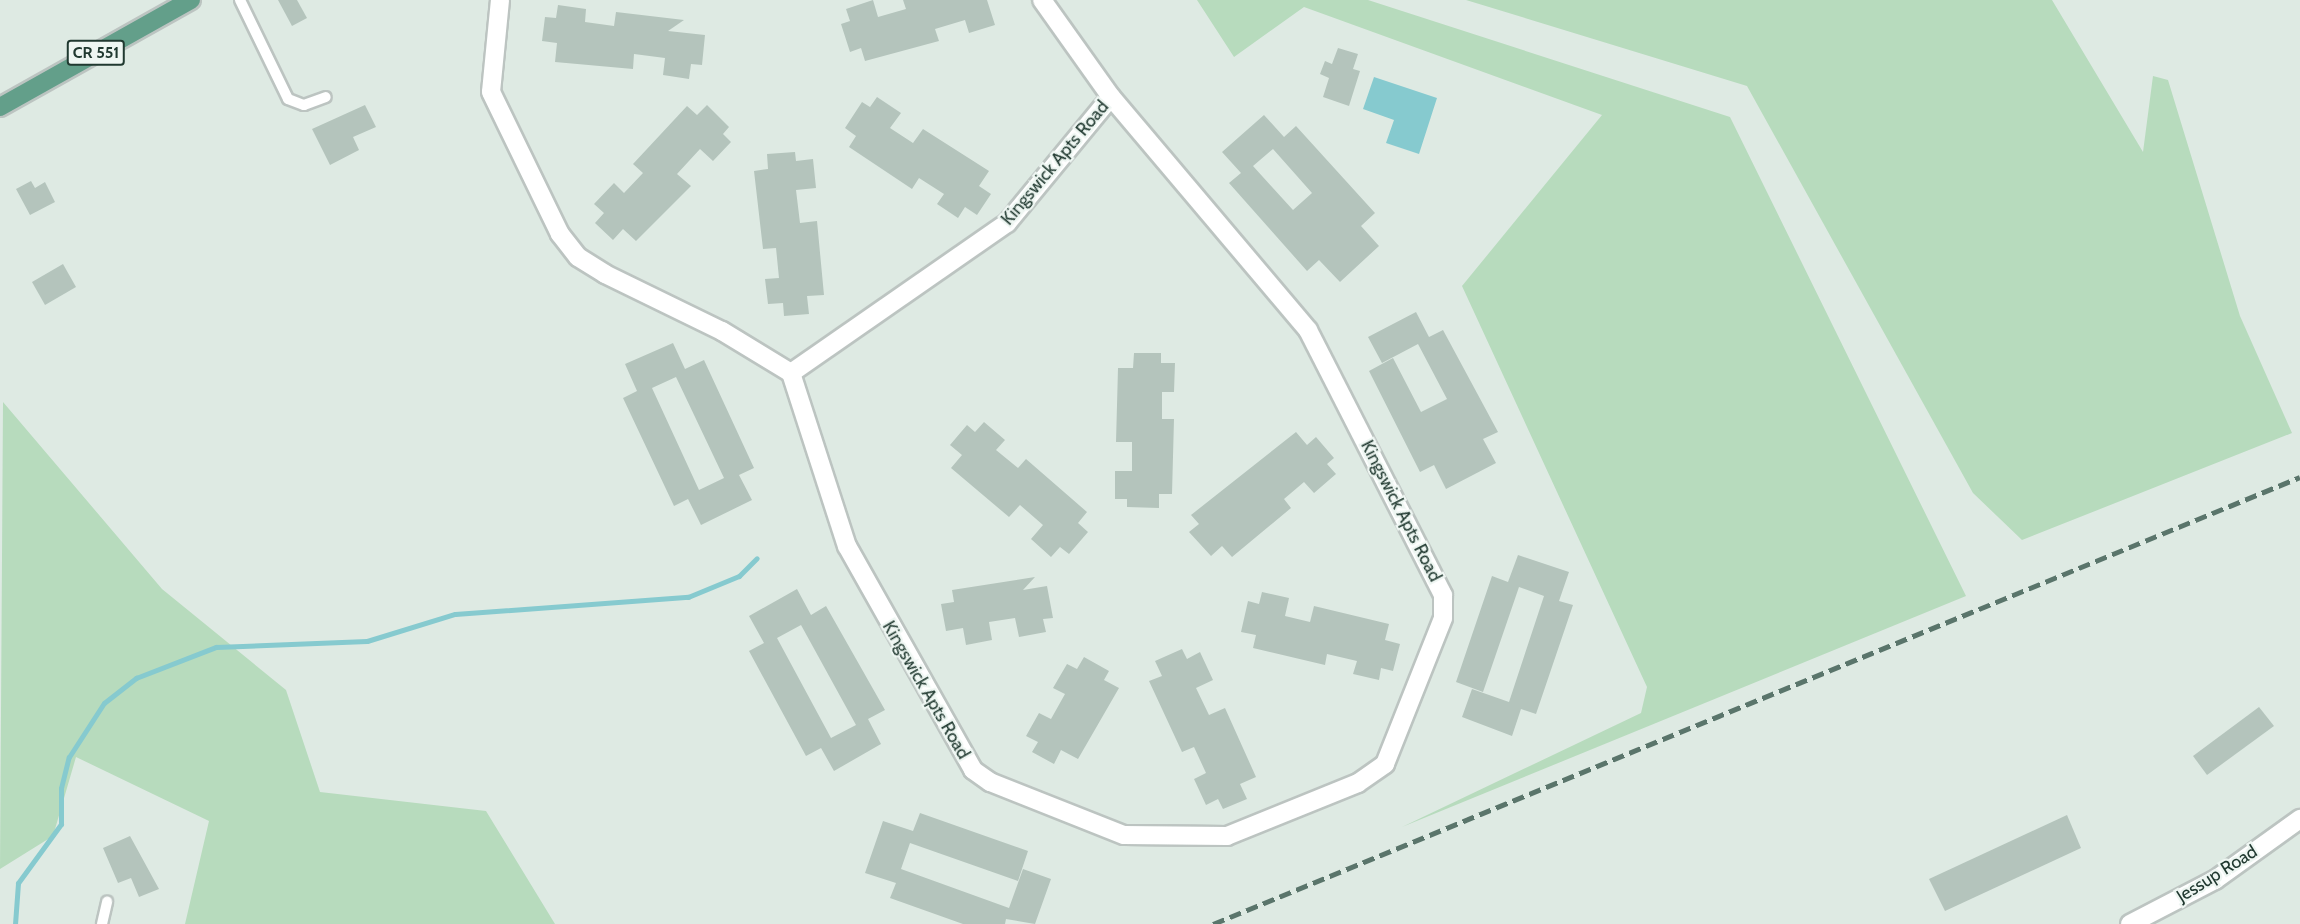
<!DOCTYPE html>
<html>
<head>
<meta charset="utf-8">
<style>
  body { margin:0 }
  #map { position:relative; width:2300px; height:924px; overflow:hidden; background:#deeae3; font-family:Cabin,sans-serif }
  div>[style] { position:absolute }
  .green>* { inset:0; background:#b7dbbd }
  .water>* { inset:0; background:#86cacf }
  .stream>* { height:5px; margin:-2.5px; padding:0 2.5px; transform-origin:2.5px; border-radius:2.5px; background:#86cacf }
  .building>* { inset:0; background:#b4c4bc }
  .roads { filter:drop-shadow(2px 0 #bcc4c1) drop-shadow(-2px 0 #bcc4c1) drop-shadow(0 2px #bcc4c1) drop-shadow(0 -2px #bcc4c1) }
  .service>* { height:10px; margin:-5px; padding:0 5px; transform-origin:5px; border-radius:5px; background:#fff }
  .minor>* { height:18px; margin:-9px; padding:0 9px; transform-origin:9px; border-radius:9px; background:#fff }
  .tertiary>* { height:18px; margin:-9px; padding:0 9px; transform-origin:9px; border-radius:9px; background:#fff }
  .primary>* { height:18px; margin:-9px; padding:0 9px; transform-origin:9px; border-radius:9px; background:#639f8a }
  .rail>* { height:4.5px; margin-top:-2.25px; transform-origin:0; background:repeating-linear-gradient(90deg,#5a756b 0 12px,transparent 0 18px) }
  span { translate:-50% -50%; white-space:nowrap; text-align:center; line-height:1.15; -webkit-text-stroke:4.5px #eef6f2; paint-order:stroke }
  .shield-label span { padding:2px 4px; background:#eef6f2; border:2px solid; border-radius:4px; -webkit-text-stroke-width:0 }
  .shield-label { font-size:16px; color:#203930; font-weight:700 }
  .street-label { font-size:18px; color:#203930 }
</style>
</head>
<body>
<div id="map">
  <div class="green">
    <div style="clip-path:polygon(1197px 0,1368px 0,1730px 117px,1966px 596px,1402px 827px,1641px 713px,1647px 687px,1462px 286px,1602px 115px,1304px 7px,1234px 57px)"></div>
    <div style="clip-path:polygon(1466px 0,2052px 0,2143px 152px,2153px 76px,2168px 80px,2240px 316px,2292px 433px,2022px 540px,1973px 493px,1747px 86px)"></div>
    <div style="clip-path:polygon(3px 402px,162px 589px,286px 690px,320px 792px,486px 811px,555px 924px,185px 924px,209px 821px,76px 757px,53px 836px,0 869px)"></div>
  </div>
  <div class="water">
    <div style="clip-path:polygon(1374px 77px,1437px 98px,1419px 154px,1386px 143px,1394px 120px,1363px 109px)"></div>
  </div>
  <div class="stream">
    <div style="left:15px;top:924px;width:41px;rotate:-85.8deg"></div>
    <div style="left:18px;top:883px;width:73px;rotate:-53.9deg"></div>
    <div style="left:61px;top:824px;width:36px;rotate:-90deg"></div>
    <div style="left:61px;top:788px;width:32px;rotate:-76deg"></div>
    <div style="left:69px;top:757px;width:64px;rotate:-57.1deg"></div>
    <div style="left:104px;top:703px;width:41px;rotate:-38deg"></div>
    <div style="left:136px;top:678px;width:86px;rotate:-21.2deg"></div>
    <div style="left:216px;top:647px;width:151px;rotate:-2.3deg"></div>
    <div style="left:367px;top:641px;width:92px;rotate:-17.1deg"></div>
    <div style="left:455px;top:614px;width:234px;rotate:-4.2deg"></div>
    <div style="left:688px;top:597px;width:55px;rotate:-22.4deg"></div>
    <div style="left:739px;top:576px;width:25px;rotate:-45deg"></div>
  </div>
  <div class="building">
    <div style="clip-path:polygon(278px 0,297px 0,307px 18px,292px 26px)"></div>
    <div style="clip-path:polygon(873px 0,878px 17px,906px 9px,903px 0,987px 0,995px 25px,969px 33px,965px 20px,935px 29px,939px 41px,865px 61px,861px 48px,850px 52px,841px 24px,850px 21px,846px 9px)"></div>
    <div style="clip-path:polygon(558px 5px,586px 9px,585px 22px,614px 26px,616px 12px,684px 20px,668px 31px,705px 35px,702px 65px,691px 64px,689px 79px,663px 75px,665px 58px,634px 54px,633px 69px,555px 62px,557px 43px,542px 41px,545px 17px,556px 18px)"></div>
    <div style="clip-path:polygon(1338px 48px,1358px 54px,1353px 69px,1360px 71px,1349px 106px,1323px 97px,1329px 78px,1320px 74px,1325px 61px,1332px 64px)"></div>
    <div style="clip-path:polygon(877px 97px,901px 113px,890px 128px,913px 143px,923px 129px,989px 171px,979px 186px,991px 194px,977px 215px,965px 207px,958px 218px,937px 204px,944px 194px,919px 178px,912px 189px,849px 147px,856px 136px,845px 128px,862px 102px,870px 107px)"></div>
    <div style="clip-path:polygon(365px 105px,376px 127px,353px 137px,359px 150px,330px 165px,312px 129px)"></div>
    <div style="clip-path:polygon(707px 105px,729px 127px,723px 134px,731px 142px,713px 161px,700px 149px,677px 174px,691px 186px,636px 241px,623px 229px,613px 240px,595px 223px,604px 213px,594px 204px,614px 183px,624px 193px,643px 173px,633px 164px,687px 106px,697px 115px)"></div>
    <div style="clip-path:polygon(evenodd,1264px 115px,1284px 137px,1296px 126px,1375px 213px,1361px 226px,1379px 246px,1340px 282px,1319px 260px,1307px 271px,1229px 183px,1241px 173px,1222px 152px,1264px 115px,1273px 149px,1312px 193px,1293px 210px,1253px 166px,1273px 149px)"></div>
    <div style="clip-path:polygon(795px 152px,796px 161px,813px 159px,816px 188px,796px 190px,800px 223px,817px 221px,824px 295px,807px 296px,809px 314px,784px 316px,783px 303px,768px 304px,765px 279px,779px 278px,776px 248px,763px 249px,754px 171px,768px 169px,767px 154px)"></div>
    <div style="clip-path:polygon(31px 181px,35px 188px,45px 182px,55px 202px,30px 215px,16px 189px)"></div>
    <div style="clip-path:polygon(63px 264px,76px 287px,45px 305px,32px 282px)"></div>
    <div style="clip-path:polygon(1416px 312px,1429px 337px,1443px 330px,1498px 432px,1483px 439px,1496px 463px,1446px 489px,1434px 465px,1420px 472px,1369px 371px,1393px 358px,1421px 412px,1447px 399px,1418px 344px,1382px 363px,1368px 337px)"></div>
    <div style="clip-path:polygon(evenodd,673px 343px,685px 369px,704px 360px,754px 468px,739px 475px,752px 500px,701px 525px,688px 499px,674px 506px,623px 398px,637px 391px,625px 364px,673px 343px,676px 377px,724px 478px,699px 490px,652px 388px,676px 377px)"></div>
    <div style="clip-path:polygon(1134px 353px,1161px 353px,1161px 363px,1175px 363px,1174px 392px,1162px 392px,1162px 419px,1174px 419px,1172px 494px,1159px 494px,1159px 508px,1127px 507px,1127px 499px,1115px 499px,1115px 471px,1132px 471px,1132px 442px,1116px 442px,1118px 368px,1133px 368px)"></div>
    <div style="clip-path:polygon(984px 422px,1005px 440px,996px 450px,1018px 468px,1026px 459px,1087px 512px,1078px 523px,1088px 532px,1069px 554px,1060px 547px,1051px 557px,1031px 539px,1043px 525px,1020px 505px,1009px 517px,951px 468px,962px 455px,950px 445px,967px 425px,975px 432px)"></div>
    <div style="clip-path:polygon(1296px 432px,1307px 445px,1316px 437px,1334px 458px,1327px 464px,1336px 474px,1314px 493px,1304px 482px,1284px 499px,1291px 508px,1232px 557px,1222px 546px,1211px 556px,1189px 532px,1199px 524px,1191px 515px)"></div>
    <div style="clip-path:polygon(1518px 555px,1569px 572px,1559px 601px,1573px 605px,1536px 714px,1521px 709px,1512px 736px,1462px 717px,1472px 689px,1509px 702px,1544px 596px,1519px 587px,1483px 692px,1456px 682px,1492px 576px,1508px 582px)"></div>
    <div style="clip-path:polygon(1035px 577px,1023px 590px,1047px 586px,1053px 618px,1043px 619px,1046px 632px,1019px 637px,1015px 618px,989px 622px,992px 640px,966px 645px,963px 628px,946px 631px,941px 604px,954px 602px,952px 590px)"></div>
    <div style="clip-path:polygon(evenodd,797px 589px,811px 615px,826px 606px,885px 710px,868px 719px,881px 744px,834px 771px,821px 748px,806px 756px,749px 651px,764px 643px,749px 616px,797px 589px,801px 625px,856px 725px,831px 738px,777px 638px,801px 625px)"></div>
    <div style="clip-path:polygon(1262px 592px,1289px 598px,1285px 616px,1310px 622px,1314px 606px,1389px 624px,1385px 640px,1400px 644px,1393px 671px,1381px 668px,1379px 680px,1353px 674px,1357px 661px,1327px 654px,1325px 665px,1253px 648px,1256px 635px,1241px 632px,1248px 601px,1259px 604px)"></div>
    <div style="clip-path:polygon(1182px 649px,1187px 659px,1200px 652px,1213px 680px,1196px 688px,1209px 715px,1225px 708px,1256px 777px,1240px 784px,1247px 799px,1223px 809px,1218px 799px,1206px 805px,1194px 779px,1206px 773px,1194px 747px,1182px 752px,1149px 681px,1162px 676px,1155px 661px)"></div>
    <div style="clip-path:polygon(1084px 657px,1109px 671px,1104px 680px,1119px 688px,1078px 759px,1061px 750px,1054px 764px,1032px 752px,1038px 742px,1026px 736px,1039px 713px,1051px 719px,1065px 694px,1053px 688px,1067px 664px,1077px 669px)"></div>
    <div style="clip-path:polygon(2259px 707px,2274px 726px,2207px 775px,2193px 756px)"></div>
    <div style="clip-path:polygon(920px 813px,1028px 851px,1018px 881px,910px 843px,901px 869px,1009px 908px,1023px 869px,1051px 879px,1035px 924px,1006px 919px,1005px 924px,963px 924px,890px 898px,896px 883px,865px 873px,883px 821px,913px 831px)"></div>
    <div style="clip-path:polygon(2067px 815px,2081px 848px,1945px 911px,1929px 879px)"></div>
    <div style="clip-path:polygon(130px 836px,159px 889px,139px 897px,131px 878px,118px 883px,103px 848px)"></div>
  </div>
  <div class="roads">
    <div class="service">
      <div style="left:240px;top:0;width:110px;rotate:64.1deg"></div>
      <div style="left:288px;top:99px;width:17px;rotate:21deg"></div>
      <div style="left:304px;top:105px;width:23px;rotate:-20deg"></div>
      <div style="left:102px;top:924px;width:23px;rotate:-77deg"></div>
    </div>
    <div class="minor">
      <div style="left:500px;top:0;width:92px;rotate:95.6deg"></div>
      <div style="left:491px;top:92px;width:158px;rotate:64.1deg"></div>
      <div style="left:560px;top:234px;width:29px;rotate:52deg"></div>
      <div style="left:578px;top:257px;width:32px;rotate:32deg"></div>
      <div style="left:605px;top:274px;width:130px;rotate:26deg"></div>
      <div style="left:722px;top:331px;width:81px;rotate:31.3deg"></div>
      <div style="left:791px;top:373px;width:182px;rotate:72.1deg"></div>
      <div style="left:847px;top:546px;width:257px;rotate:60.6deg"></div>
      <div style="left:973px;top:770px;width:21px;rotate:35deg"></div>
      <div style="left:990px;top:782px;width:144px;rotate:21.6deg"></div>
      <div style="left:1124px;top:835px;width:103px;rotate:0.6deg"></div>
      <div style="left:1227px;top:836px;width:141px;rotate:-22deg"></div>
      <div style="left:1358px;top:783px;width:33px;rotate:-35deg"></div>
      <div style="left:1385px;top:764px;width:157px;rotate:-68.3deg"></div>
      <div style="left:1443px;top:618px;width:23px;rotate:-90deg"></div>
      <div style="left:1443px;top:595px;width:297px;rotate:-117deg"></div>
      <div style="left:1308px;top:330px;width:305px;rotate:-130.2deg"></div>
      <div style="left:1111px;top:97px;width:119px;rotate:-125.4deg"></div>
      <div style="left:791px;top:373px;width:263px;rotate:-34.8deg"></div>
      <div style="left:1007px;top:223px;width:163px;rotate:-50.5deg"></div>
    </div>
    <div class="tertiary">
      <div style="left:2130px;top:924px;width:96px;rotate:-27.4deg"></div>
      <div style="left:2215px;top:880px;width:105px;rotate:-35.7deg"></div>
    </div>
    <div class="primary">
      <div style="left:0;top:107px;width:219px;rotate:-29.3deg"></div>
    </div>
  </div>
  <div class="rail">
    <div style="left:1213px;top:924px;width:1175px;rotate:-22.35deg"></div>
  </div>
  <div class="shield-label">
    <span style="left:96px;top:53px">CR 551</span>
  </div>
  <div class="street-label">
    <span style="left:1055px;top:163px;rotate:-50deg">Kingswick Apts Road</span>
    <span style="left:1401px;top:511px;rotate:63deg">Kingswick Apts Road</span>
    <span style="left:926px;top:690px;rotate:60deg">Kingswick Apts Road</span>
    <span style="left:2217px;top:874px;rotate:-32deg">Jessup Road</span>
  </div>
</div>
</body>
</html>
